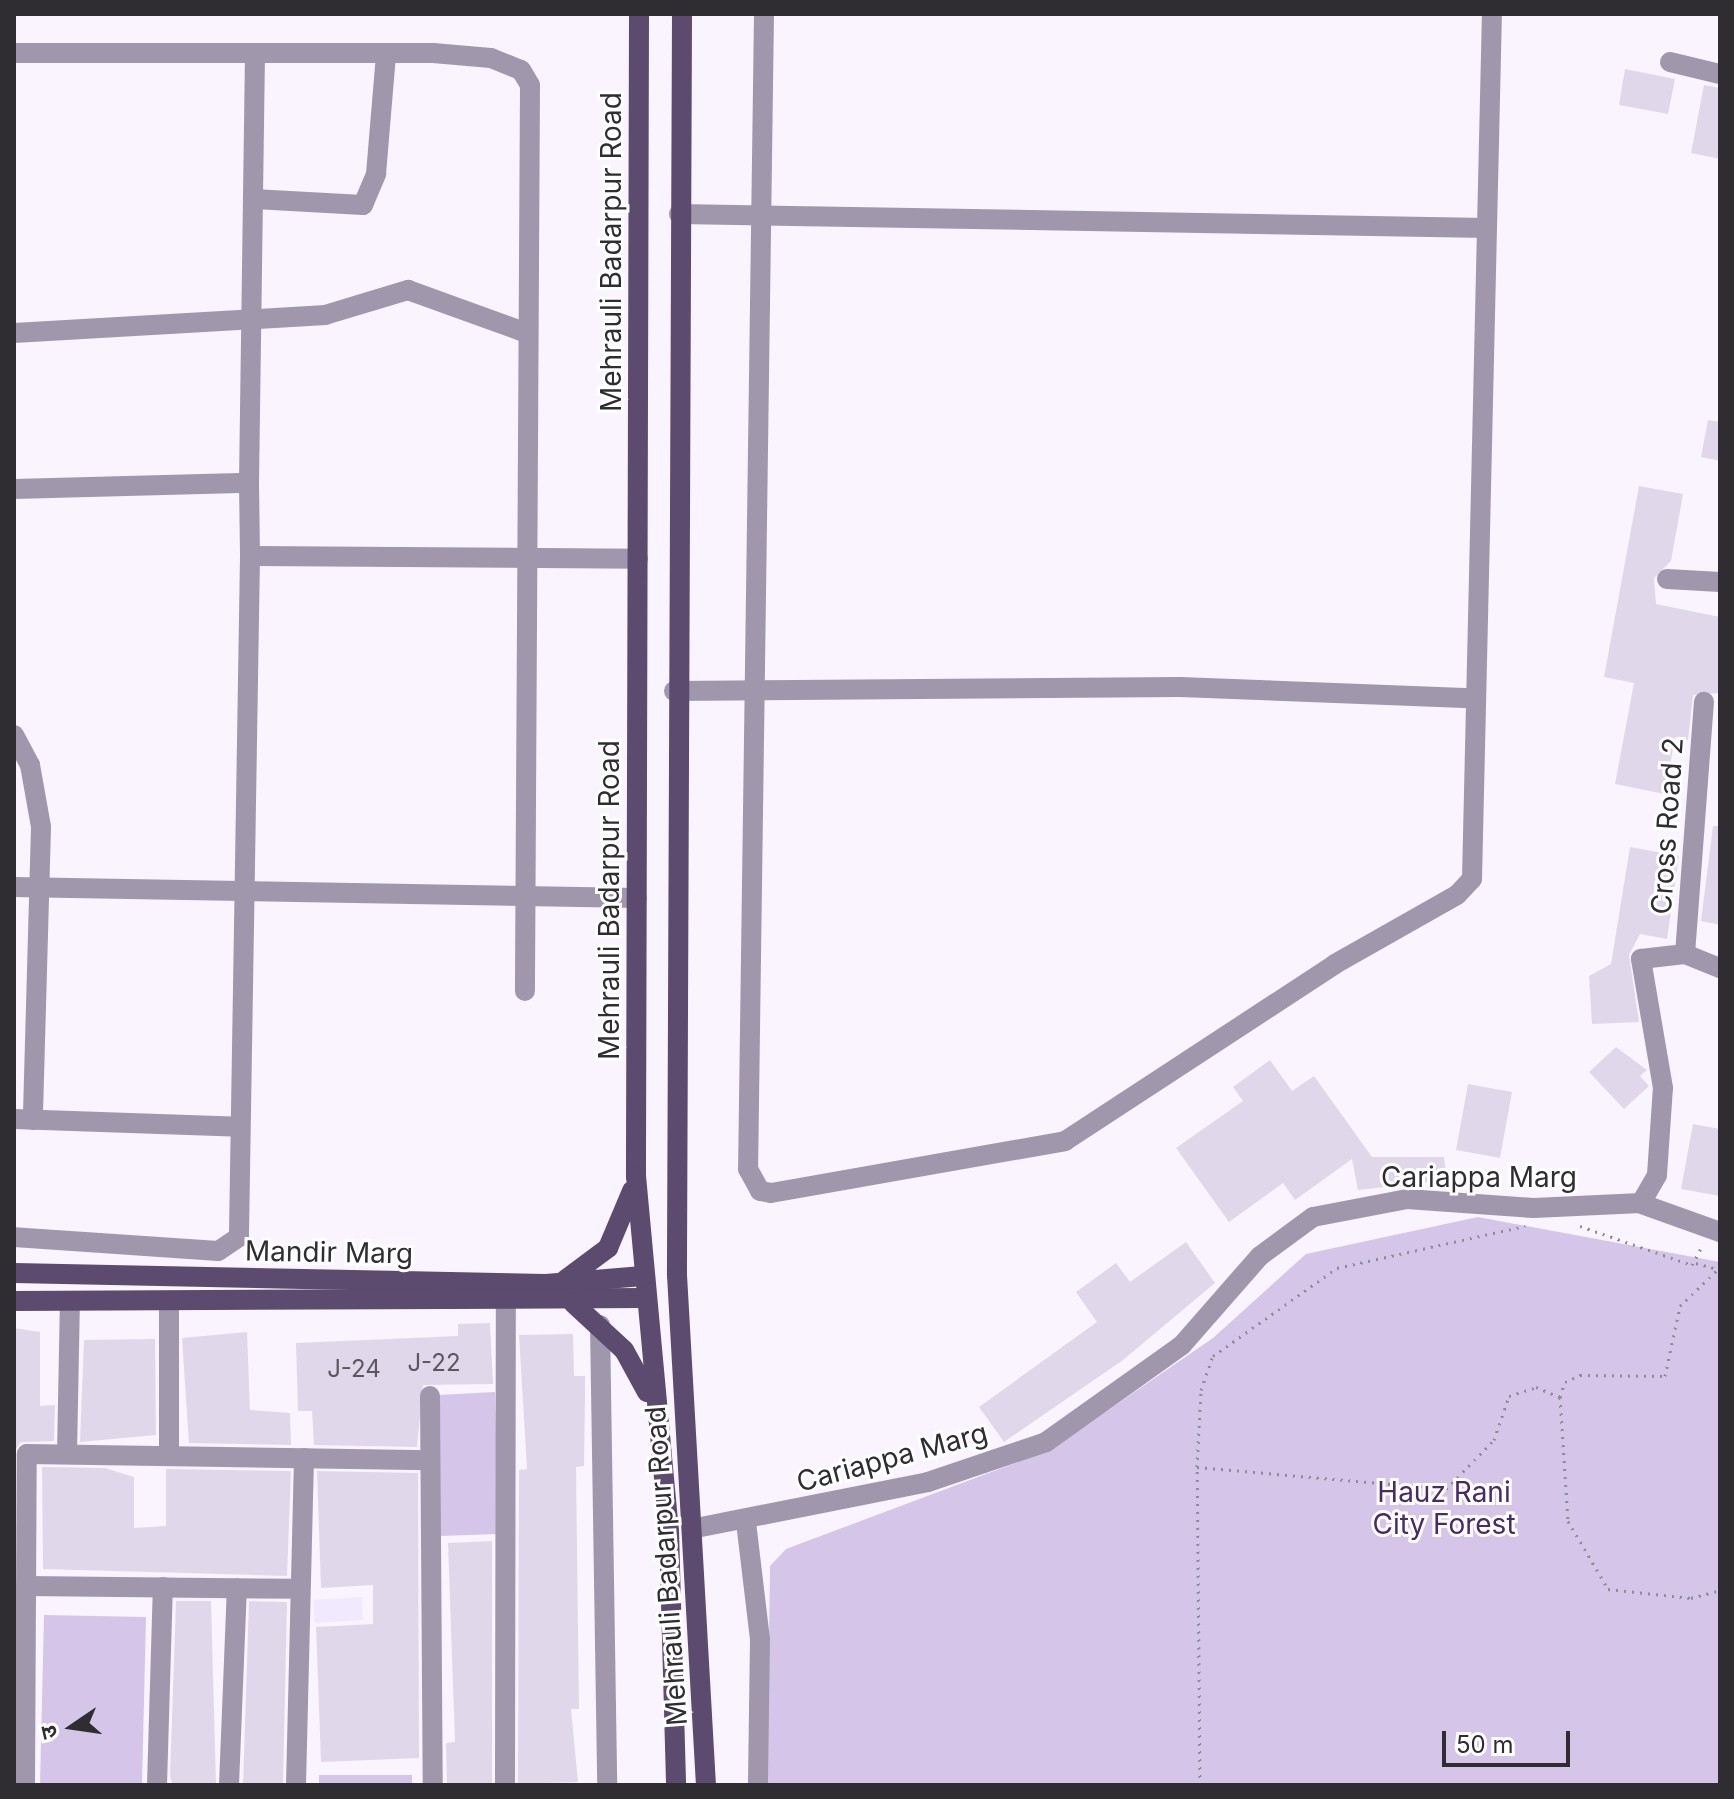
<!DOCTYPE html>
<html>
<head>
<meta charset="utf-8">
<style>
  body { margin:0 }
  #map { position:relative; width:1734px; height:1799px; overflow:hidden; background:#f9f4ff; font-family:Inter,"Noto Sans Devanagari",sans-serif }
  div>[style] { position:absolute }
  .built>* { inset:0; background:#f1e9fd }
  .green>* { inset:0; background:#d5c6e9 }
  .building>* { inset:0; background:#e0d8ea }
  .path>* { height:3px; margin-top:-1.5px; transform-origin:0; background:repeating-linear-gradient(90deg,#908c94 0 2px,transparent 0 8px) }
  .minor>* { height:20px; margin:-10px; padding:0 10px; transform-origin:10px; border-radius:10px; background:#a197ad }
  .major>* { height:20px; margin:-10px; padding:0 10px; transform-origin:10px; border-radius:10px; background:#5c4a6f }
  span { translate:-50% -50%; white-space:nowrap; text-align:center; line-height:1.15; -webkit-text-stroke:6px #fff; paint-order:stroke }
  .number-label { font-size:24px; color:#5b5760 }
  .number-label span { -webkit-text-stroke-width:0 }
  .street-label { font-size:28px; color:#2f2c32 }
  .park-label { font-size:28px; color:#482a66 }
  .frame { position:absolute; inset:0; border:16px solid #2f2c32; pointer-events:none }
  .north { position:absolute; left:32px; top:1687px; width:80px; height:80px; -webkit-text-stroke:6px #fff; paint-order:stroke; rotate:257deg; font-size:22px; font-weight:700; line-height:32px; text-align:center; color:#2f2c32 }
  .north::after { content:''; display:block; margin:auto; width:28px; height:36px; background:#2f2c32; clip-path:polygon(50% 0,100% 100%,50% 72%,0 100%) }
  .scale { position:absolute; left:1442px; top:1731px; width:128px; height:36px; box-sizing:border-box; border:4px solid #2f2c32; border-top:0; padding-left:10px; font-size:24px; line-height:28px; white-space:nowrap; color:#2f2c32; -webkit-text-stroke:6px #fff; paint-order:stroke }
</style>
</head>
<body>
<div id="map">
  <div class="built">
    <div style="clip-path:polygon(362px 1597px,363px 1620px,315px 1623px,313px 1600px)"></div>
  </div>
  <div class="green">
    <div style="clip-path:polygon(1478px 1217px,1720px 1262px,1720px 1785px,767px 1785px,770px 1566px,786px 1549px,1050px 1450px,1213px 1338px,1306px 1254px)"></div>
    <div style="clip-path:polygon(495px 1392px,499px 1534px,439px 1536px,438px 1395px)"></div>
    <div style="clip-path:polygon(44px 1615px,146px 1617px,142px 1785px,40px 1785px)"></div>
    <div style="clip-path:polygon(319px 1775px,412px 1775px,412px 1785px,319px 1785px)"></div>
  </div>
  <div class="building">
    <div style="clip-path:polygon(1625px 69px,1675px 79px,1668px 114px,1619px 105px)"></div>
    <div style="clip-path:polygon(1704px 85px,1720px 88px,1720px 159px,1691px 153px)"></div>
    <div style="clip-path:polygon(1708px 420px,1720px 422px,1720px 461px,1701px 457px)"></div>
    <div style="clip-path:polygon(1639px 486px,1683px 494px,1671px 561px,1654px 578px,1656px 604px,1720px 617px,1720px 693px,1693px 695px,1688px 740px,1675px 737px,1665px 794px,1615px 784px,1634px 683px,1604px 677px)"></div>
    <div style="clip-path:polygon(1713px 826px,1720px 826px,1720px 925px,1701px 921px)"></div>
    <div style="clip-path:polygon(1630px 847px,1679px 856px,1667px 939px,1640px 934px,1629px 955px,1639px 1022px,1592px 1024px,1589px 976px,1611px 964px)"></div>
    <div style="clip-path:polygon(1616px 1047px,1647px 1070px,1640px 1076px,1649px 1086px,1624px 1109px,1589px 1072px)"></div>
    <div style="clip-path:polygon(1270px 1060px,1292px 1091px,1314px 1076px,1372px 1157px,1444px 1157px,1447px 1180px,1358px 1190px,1352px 1159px,1295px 1200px,1283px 1183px,1229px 1222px,1176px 1148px,1243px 1101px,1233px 1087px)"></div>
    <div style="clip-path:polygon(1468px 1084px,1512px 1092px,1500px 1158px,1456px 1150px)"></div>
    <div style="clip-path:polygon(1693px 1124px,1720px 1129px,1720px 1196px,1681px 1189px)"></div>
    <div style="clip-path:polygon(1186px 1242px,1215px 1283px,1123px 1360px,1004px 1442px,979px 1407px,1097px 1322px,1076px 1292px,1116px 1263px,1130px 1282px)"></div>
    <div style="clip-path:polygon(490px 1323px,493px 1384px,423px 1385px,417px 1447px,314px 1445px,312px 1411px,298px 1411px,296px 1343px,458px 1336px,458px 1324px)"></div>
    <div style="clip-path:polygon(14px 1328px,40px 1332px,40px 1406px,55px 1405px,54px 1441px,21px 1442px,14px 1452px)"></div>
    <div style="clip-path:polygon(247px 1332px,250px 1410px,290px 1413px,291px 1445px,189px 1443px,182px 1338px)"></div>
    <div style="clip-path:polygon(573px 1334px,574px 1376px,585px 1376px,585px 1396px,584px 1466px,576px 1467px,579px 1709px,571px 1709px,578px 1782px,518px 1784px,519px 1470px,527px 1469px,519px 1335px)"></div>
    <div style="clip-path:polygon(155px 1339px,156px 1435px,80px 1442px,84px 1340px)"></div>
    <div style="clip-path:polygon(42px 1467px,105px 1468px,134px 1477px,134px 1528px,166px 1526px,166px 1469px,291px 1471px,287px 1576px,43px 1569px)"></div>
    <div style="clip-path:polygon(317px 1471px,418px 1473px,419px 1758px,321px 1762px,316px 1627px,373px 1624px,373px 1585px,321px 1588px)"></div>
    <div style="clip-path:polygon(492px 1541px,492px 1785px,447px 1785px,446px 1743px,455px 1742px,448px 1543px)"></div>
    <div style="clip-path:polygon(176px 1601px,211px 1601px,216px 1785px,173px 1785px,170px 1777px)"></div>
    <div style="clip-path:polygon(249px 1601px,287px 1602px,283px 1785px,243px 1785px)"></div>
  </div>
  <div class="path">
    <div style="left:1580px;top:1226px;width:119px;rotate:19.2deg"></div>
    <div style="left:1692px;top:1265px;width:24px;rotate:-62deg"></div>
    <div style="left:1696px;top:1263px;width:25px;rotate:16deg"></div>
    <div style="left:1560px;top:1397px;width:16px;rotate:-72deg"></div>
    <div style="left:1565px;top:1382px;width:17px;rotate:-25deg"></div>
    <div style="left:1580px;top:1375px;width:85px;rotate:0.7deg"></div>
    <div style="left:1665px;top:1376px;width:72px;rotate:-77.9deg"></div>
    <div style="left:1680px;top:1306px;width:53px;rotate:-44.2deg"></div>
    <div style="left:1197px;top:1467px;width:250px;rotate:5deg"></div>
    <div style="left:1446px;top:1489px;width:69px;rotate:-45.6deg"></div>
    <div style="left:1494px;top:1440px;width:46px;rotate:-71.2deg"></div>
    <div style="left:1509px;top:1396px;width:28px;rotate:-18deg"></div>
    <div style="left:1536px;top:1387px;width:26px;rotate:23deg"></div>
    <div style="left:1560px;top:1397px;width:124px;rotate:86.3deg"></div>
    <div style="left:1568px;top:1521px;width:79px;rotate:59.5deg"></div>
    <div style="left:1608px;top:1589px;width:83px;rotate:6.2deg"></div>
    <div style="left:1691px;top:1598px;width:30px;rotate:-15deg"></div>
    <div style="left:1200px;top:1785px;width:318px;rotate:-90.5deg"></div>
    <div style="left:1197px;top:1467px;width:77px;rotate:-87deg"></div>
    <div style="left:1201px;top:1390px;width:36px;rotate:-71deg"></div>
    <div style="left:1213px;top:1356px;width:152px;rotate:-35.4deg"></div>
    <div style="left:1337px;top:1268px;width:193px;rotate:-12.6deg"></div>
  </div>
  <div class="minor">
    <div style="left:764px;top:14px;width:1155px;rotate:90.79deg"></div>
    <div style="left:748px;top:1169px;width:25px;rotate:61deg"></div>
    <div style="left:760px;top:1191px;width:11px;rotate:10deg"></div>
    <div style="left:771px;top:1193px;width:299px;rotate:-10deg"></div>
    <div style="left:1065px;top:1141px;width:323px;rotate:-33.2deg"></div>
    <div style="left:1335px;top:964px;width:140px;rotate:-29.5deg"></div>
    <div style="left:1457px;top:895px;width:22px;rotate:-47deg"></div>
    <div style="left:1472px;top:879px;width:865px;rotate:-88.68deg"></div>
    <div style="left:14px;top:53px;width:419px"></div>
    <div style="left:433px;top:53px;width:58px;rotate:4.9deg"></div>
    <div style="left:491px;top:58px;width:32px;rotate:22deg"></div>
    <div style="left:521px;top:70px;width:17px;rotate:59deg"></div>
    <div style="left:530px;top:85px;width:906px;rotate:90.32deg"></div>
    <div style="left:1670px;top:62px;width:51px;rotate:13.5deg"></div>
    <div style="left:253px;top:199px;width:110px;rotate:3.1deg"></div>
    <div style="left:363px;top:205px;width:34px;rotate:-67deg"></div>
    <div style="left:376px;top:174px;width:120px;rotate:-85.2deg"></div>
    <div style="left:679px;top:214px;width:808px;rotate:0.99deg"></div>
    <div style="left:14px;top:333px;width:312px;rotate:-3.3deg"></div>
    <div style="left:325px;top:315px;width:87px;rotate:-16.8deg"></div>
    <div style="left:408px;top:290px;width:127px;rotate:19.9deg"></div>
    <div style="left:249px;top:483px;width:426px;rotate:-89.2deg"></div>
    <div style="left:14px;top:489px;width:235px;rotate:-1.5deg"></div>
    <div style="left:249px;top:483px;width:73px;rotate:89.2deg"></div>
    <div style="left:250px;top:556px;width:681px;rotate:90.93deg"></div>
    <div style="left:239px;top:1237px;width:25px;rotate:146deg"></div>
    <div style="left:218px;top:1251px;width:204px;rotate:-176.1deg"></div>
    <div style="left:250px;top:556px;width:388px;rotate:0.4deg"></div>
    <div style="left:1667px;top:579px;width:53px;rotate:3.2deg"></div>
    <div style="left:674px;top:691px;width:506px;rotate:-0.45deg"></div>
    <div style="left:1180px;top:687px;width:291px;rotate:2.2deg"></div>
    <div style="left:14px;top:735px;width:34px;rotate:62deg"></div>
    <div style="left:30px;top:765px;width:63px;rotate:79.9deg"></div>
    <div style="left:41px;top:827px;width:293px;rotate:91.6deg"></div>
    <div style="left:14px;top:887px;width:623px;rotate:1.01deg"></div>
    <div style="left:1685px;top:954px;width:253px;rotate:-85.7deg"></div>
    <div style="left:14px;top:1119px;width:225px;rotate:2deg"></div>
    <div style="left:1639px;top:1203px;width:86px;rotate:19.7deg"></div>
    <div style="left:600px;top:1325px;width:460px;rotate:89.1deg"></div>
    <div style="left:430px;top:1396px;width:389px;rotate:89.6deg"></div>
    <div style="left:67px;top:1454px;width:152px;rotate:-88.9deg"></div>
    <div style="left:169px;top:1456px;width:154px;rotate:-90deg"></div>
    <div style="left:746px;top:1522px;width:118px;rotate:83.2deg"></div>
    <div style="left:760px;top:1639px;width:146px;rotate:90.8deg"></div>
    <div style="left:696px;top:1528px;width:237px;rotate:-11.2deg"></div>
    <div style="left:928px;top:1482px;width:125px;rotate:-18.7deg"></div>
    <div style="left:1046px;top:1442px;width:167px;rotate:-35.5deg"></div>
    <div style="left:1182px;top:1345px;width:118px;rotate:-48.8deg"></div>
    <div style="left:1260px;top:1256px;width:66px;rotate:-36.3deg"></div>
    <div style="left:1313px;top:1217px;width:96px;rotate:-10.8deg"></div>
    <div style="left:1407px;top:1199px;width:127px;rotate:4.1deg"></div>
    <div style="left:1534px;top:1208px;width:107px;rotate:-2.7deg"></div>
    <div style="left:1641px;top:1203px;width:32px;rotate:-60deg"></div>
    <div style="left:1657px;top:1175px;width:87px;rotate:-86.1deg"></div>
    <div style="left:1663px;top:1088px;width:131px;rotate:-99.7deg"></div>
    <div style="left:1641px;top:959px;width:44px;rotate:-6.5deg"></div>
    <div style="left:1685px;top:954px;width:38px;rotate:22deg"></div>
    <div style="left:26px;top:1586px;width:272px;rotate:0.6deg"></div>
    <div style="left:25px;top:1785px;width:331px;rotate:-89.7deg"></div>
    <div style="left:27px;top:1454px;width:403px;rotate:0.9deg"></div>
    <div style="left:157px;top:1785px;width:198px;rotate:-88.3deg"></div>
    <div style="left:229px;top:1785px;width:197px;rotate:-87.7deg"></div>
    <div style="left:296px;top:1785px;width:327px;rotate:-88.6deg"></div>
    <div style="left:505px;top:1785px;width:482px;rotate:-89.9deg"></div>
  </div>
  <div class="major">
    <div style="left:639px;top:14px;width:1162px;rotate:90.15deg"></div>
    <div style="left:636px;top:1176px;width:357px;rotate:84.7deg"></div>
    <div style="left:669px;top:1531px;width:254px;rotate:88.4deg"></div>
    <div style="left:682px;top:14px;width:1261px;rotate:90.23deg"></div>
    <div style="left:677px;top:1275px;width:511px;rotate:86.75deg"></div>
    <div style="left:14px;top:1273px;width:532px;rotate:1.18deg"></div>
    <div style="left:546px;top:1284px;width:97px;rotate:-4.7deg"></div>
    <div style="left:565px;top:1280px;width:54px;rotate:-36.7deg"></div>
    <div style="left:608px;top:1248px;width:62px;rotate:-67.2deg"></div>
    <div style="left:14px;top:1301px;width:629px;rotate:-0.27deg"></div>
    <div style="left:573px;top:1303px;width:69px;rotate:42.7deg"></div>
    <div style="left:624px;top:1350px;width:48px;rotate:61.3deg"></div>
  </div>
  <div class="number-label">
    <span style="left:434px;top:1363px">J-22</span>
    <span style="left:354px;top:1369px">J-24</span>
  </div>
  <div class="street-label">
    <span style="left:611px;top:252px;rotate:-90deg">Mehrauli Badarpur Road</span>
    <span style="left:1667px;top:826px;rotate:-86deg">Cross Road 2</span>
    <span style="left:609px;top:900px;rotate:-90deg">Mehrauli Badarpur Road</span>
    <span style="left:1479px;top:1177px">Cariappa Marg</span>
    <span style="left:329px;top:1252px;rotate:1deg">Mandir Marg</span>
    <span style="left:892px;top:1457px;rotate:-15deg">Cariappa Marg</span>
    <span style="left:666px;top:1566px;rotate:-94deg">Mehrauli Badarpur Road</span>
  </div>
  <div class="park-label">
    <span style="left:1444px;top:1508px">Hauz Rani<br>City Forest</span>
  </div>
  <div class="frame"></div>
  <div class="north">उ</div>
  <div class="scale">50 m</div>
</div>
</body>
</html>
